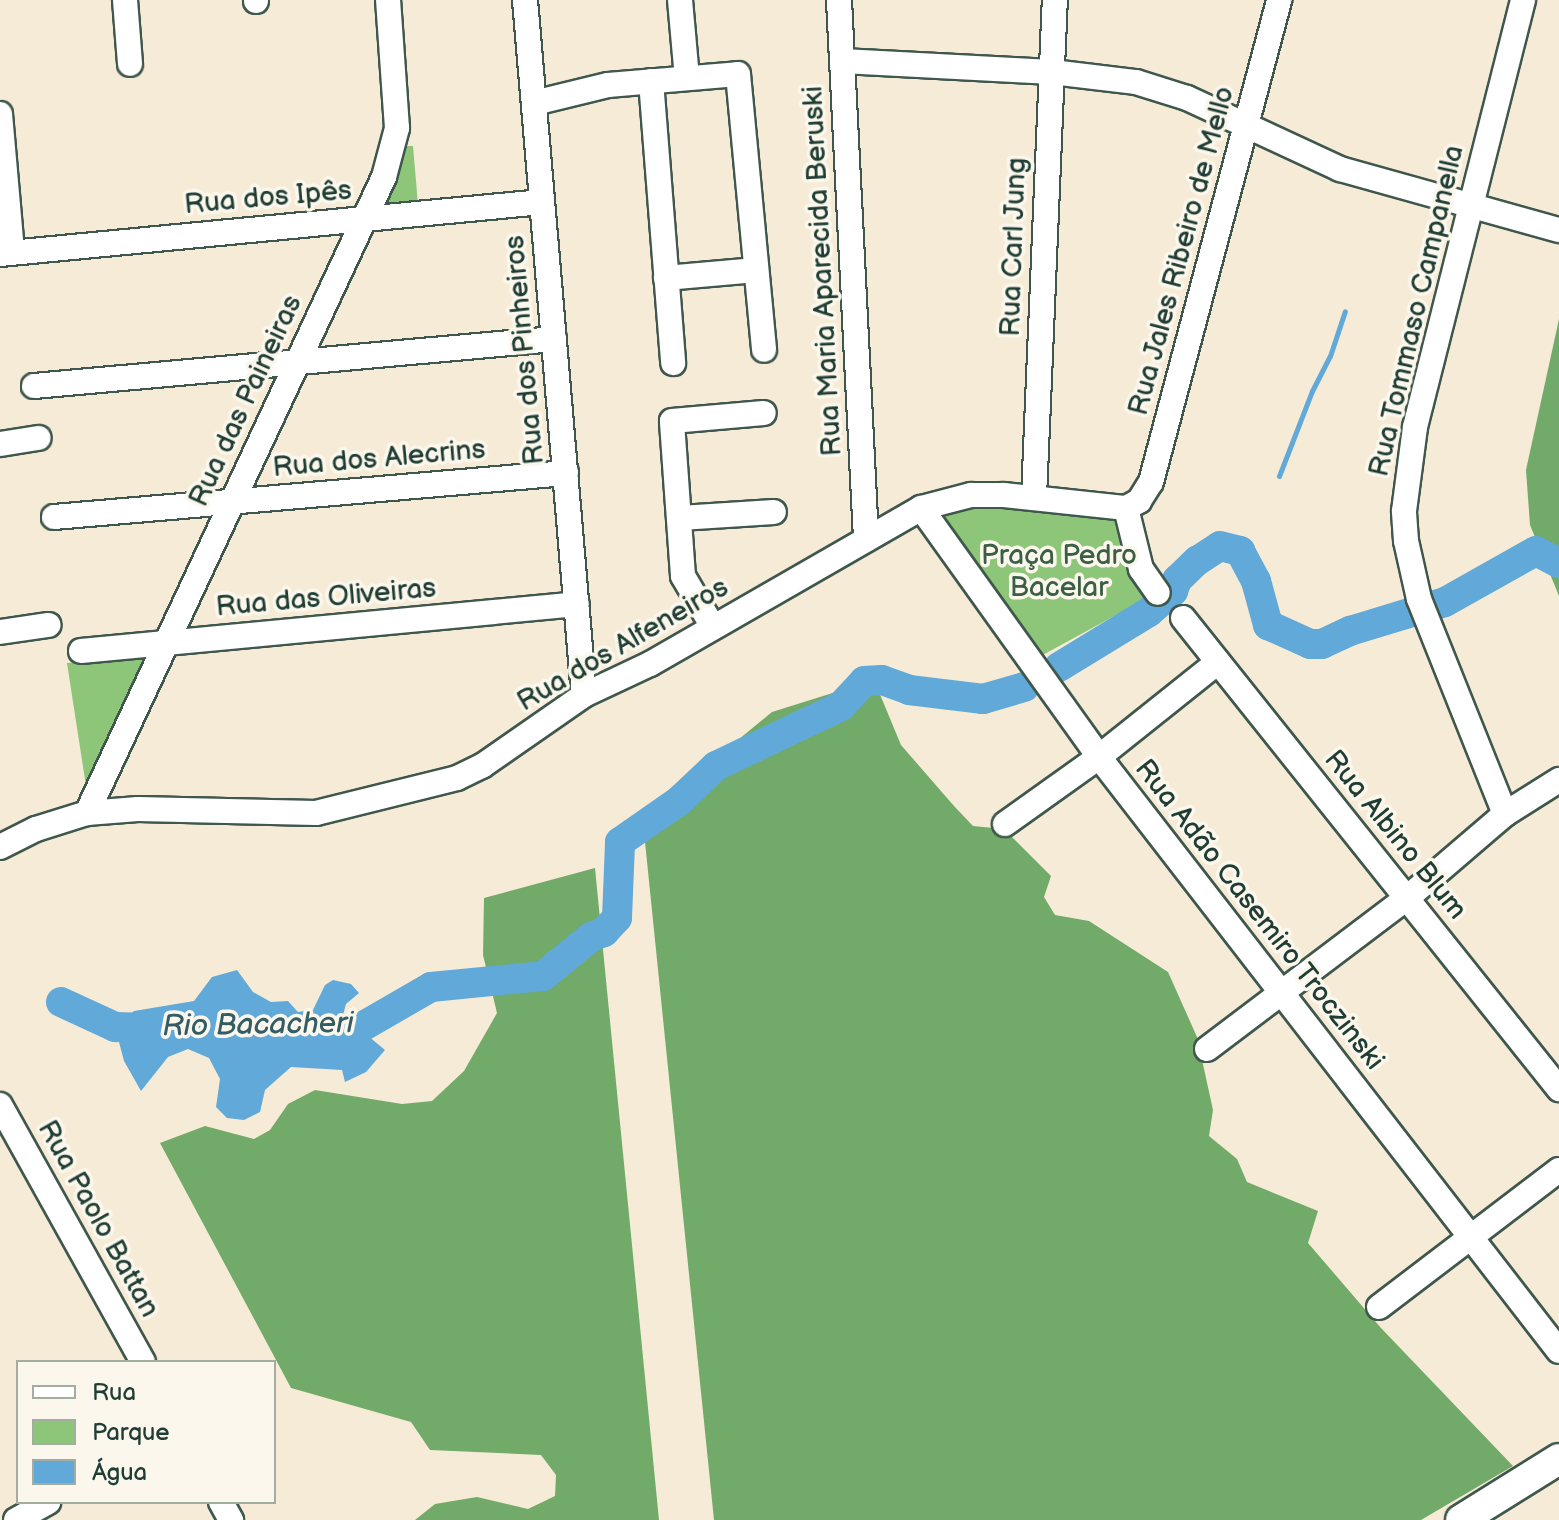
<!DOCTYPE html>
<html>
<head>
<meta charset="utf-8">
<style>
  body { margin:0 }
  #map { position:relative; width:1559px; height:1520px; overflow:hidden; background:#f6ebd6; font-family:"Balsamiq Sans",sans-serif }
  div>[style] { position:absolute }
  .green>* { inset:0; background:#8dc579 }
  .forest>* { inset:0; background:#72aa69 }
  .water>* { inset:0; background:#61a9d8 }
  .stream>* { height:5px; margin:-2.5px; padding:0 2.5px; transform-origin:2.5px; border-radius:2.5px; background:#61a9d8 }
  .river>* { height:30px; margin:-15px; padding:0 15px; transform-origin:15px; border-radius:15px; background:#61a9d8 }
  .roads { filter:drop-shadow(2px 0 #3f574c) drop-shadow(-2px 0 #3f574c) drop-shadow(0 2px #3f574c) drop-shadow(0 -2px #3f574c) }
  .minor>* { height:24px; margin:-12px; padding:0 12px; transform-origin:12px; border-radius:12px; background:#fff }
  .major>* { height:30px; margin:-15px; padding:0 15px; transform-origin:15px; border-radius:15px; background:#fff }
  span { translate:-50% -50%; white-space:nowrap; text-align:center; line-height:1.15; -webkit-text-stroke:7px #fbf7ec; paint-order:stroke }
  .street-label { font-size:28px; color:#1f3d34 }
  .park-label { font-size:28px; color:#3a5f45 }
  .water-label { font-size:30px; color:#335d65; font-style:italic }
  .legend { position:absolute; left:16px; top:1360px; width:260px; height:144px; box-sizing:border-box; background:#fbf7ec; border:2px solid #a3ada2; margin:0; padding:10px 14px; list-style:none; font-size:24px; color:#1f3d34 }
  .legend li { display:flex; align-items:center; gap:16px; height:40px }
  .legend b { width:40px; border:2px solid #a3ada2 }
</style>
</head>
<body>
<div id="map">
  <div class="green">
    <div style="clip-path:polygon(407px 146px,413px 146px,418px 205px,380px 209px)"></div>
    <div style="clip-path:polygon(973px 502px,1123px 513px,1151px 596px,1039px 657px,936px 511px)"></div>
    <div style="clip-path:polygon(147px 655px,86px 786px,67px 663px)"></div>
  </div>
  <div class="forest">
    <div style="clip-path:polygon(1559px 319px,1559px 596px,1530px 525px,1526px 470px)"></div>
    <div style="clip-path:polygon(874px 680px,901px 745px,954px 806px,973px 826px,1004px 829px,1051px 876px,1044px 897px,1055px 915px,1089px 921px,1168px 972px,1197px 1037px,1213px 1110px,1209px 1136px,1237px 1159px,1247px 1182px,1318px 1211px,1308px 1243px,1381px 1328px,1513px 1466px,1421px 1520px,714px 1520px,644px 832px,682px 786px,772px 712px)"></div>
    <div style="clip-path:polygon(595px 868px,659px 1520px,415px 1520px,435px 1504px,477px 1497px,528px 1509px,555px 1496px,556px 1475px,541px 1455px,430px 1450px,411px 1422px,291px 1388px,160px 1143px,205px 1126px,254px 1139px,270px 1130px,288px 1104px,315px 1090px,402px 1104px,432px 1101px,464px 1071px,497px 1013px,483px 955px,484px 898px)"></div>
  </div>
  <div class="water">
    <div style="clip-path:polygon(237px 970px,253px 992px,271px 1002px,288px 1001px,298px 1012px,313px 1010px,325px 985px,333px 980px,351px 984px,359px 993px,346px 1004px,343px 1015px,385px 1050px,366px 1072px,345px 1082px,342px 1070px,291px 1067px,265px 1090px,260px 1112px,244px 1120px,227px 1118px,216px 1107px,220px 1079px,209px 1058px,188px 1049px,168px 1057px,141px 1091px,124px 1061px,115px 1027px,134px 1011px,194px 1001px,212px 977px)"></div>
  </div>
  <div class="stream">
    <div style="left:1279px;top:476px;width:91px;rotate:-68.8deg"></div>
    <div style="left:1312px;top:391px;width:39px;rotate:-63deg"></div>
    <div style="left:1330px;top:356px;width:47px;rotate:-71.6deg"></div>
    <div style="left:1240px;top:551px;width:8px;rotate:-60deg"></div>
  </div>
  <div class="river">
    <div style="left:1059px;top:667px;width:105px;rotate:-31.4deg"></div>
    <div style="left:1149px;top:612px;width:32px;rotate:-41deg"></div>
    <div style="left:1173px;top:591px;width:12px;rotate:-70deg"></div>
    <div style="left:1177px;top:580px;width:28px;rotate:-44deg"></div>
    <div style="left:1197px;top:561px;width:27px;rotate:-33deg"></div>
    <div style="left:1220px;top:546px;width:21px;rotate:14deg"></div>
    <div style="left:1240px;top:551px;width:34px;rotate:62deg"></div>
    <div style="left:1256px;top:581px;width:46px;rotate:74.7deg"></div>
    <div style="left:1268px;top:625px;width:46px;rotate:24.3deg"></div>
    <div style="left:1310px;top:644px;width:12px"></div>
    <div style="left:1322px;top:644px;width:31px;rotate:-25deg"></div>
    <div style="left:1350px;top:631px;width:99px;rotate:-17deg"></div>
    <div style="left:1445px;top:602px;width:104px;rotate:-29.3deg"></div>
    <div style="left:1536px;top:551px;width:26px;rotate:28deg"></div>
    <div style="left:61px;top:1002px;width:60px;rotate:24.8deg"></div>
    <div style="left:115px;top:1027px;width:40px;rotate:1.4deg"></div>
    <div style="left:319px;top:1028px;width:41px"></div>
    <div style="left:360px;top:1028px;width:82px;rotate:-30deg"></div>
    <div style="left:431px;top:987px;width:113px;rotate:-5.6deg"></div>
    <div style="left:543px;top:976px;width:62px;rotate:-39.1deg"></div>
    <div style="left:591px;top:937px;width:14px;rotate:-21deg"></div>
    <div style="left:604px;top:932px;width:19px;rotate:-47deg"></div>
    <div style="left:617px;top:918px;width:76px;rotate:-87.7deg"></div>
    <div style="left:620px;top:842px;width:72px;rotate:-34.8deg"></div>
    <div style="left:679px;top:801px;width:51px;rotate:-43.4deg"></div>
    <div style="left:716px;top:766px;width:139px;rotate:-25.6deg"></div>
    <div style="left:841px;top:706px;width:34px;rotate:-47deg"></div>
    <div style="left:864px;top:681px;width:18px;rotate:-3deg"></div>
    <div style="left:882px;top:680px;width:29px;rotate:20deg"></div>
    <div style="left:909px;top:690px;width:75px;rotate:6.9deg"></div>
    <div style="left:983px;top:699px;width:43px;rotate:-16.3deg"></div>
  </div>
  <div class="roads">
    <div class="minor">
      <div style="left:125px;top:0;width:64px;rotate:85.5deg"></div>
      <div style="left:256px;top:0;width:1px;rotate:90deg"></div>
      <div style="left:525px;top:0;width:697px;rotate:85.15deg"></div>
      <div style="left:680px;top:0;width:78px;rotate:84.9deg"></div>
      <div style="left:839px;top:0;width:540px;rotate:87.13deg"></div>
      <div style="left:842px;top:61px;width:210px;rotate:3deg"></div>
      <div style="left:1052px;top:72px;width:85px;rotate:6.8deg"></div>
      <div style="left:1136px;top:82px;width:53px;rotate:17.4deg"></div>
      <div style="left:1187px;top:98px;width:169px;rotate:24.9deg"></div>
      <div style="left:1340px;top:169px;width:227px;rotate:15.6deg"></div>
      <div style="left:651px;top:81px;width:283px;rotate:85.5deg"></div>
      <div style="left:534px;top:103px;width:76px;rotate:-13.7deg"></div>
      <div style="left:608px;top:85px;width:130px;rotate:-4.8deg"></div>
      <div style="left:738px;top:74px;width:277px;rotate:84.6deg"></div>
      <div style="left:0;top:114px;width:139px;rotate:85deg"></div>
      <div style="left:0;top:254px;width:544px;rotate:-5.48deg"></div>
      <div style="left:666px;top:278px;width:90px;rotate:-5.1deg"></div>
      <div style="left:34px;top:386px;width:522px;rotate:-5.16deg"></div>
      <div style="left:0;top:444px;width:39px;rotate:-9deg"></div>
      <div style="left:1034px;top:497px;width:497px;rotate:-87.6deg"></div>
      <div style="left:921px;top:508px;width:306px;rotate:54.4deg"></div>
      <div style="left:1099px;top:757px;width:751px;rotate:52.25deg"></div>
      <div style="left:1126px;top:508px;width:15px;rotate:-28deg"></div>
      <div style="left:1139px;top:501px;width:22px;rotate:-58deg"></div>
      <div style="left:1151px;top:482px;width:499px;rotate:-75.1deg"></div>
      <div style="left:1126px;top:508px;width:63px;rotate:76.2deg"></div>
      <div style="left:1141px;top:569px;width:29px;rotate:55deg"></div>
      <div style="left:54px;top:517px;width:514px;rotate:-4.91deg"></div>
      <div style="left:680px;top:518px;width:94px;rotate:-3.7deg"></div>
      <div style="left:1183px;top:618px;width:603px;rotate:51.4deg"></div>
      <div style="left:713px;top:627px;width:59px;rotate:-120.5deg"></div>
      <div style="left:683px;top:576px;width:155px;rotate:-94.1deg"></div>
      <div style="left:672px;top:421px;width:92px;rotate:-5deg"></div>
      <div style="left:0;top:632px;width:49px;rotate:-8.3deg"></div>
      <div style="left:81px;top:651px;width:498px;rotate:-5.4deg"></div>
      <div style="left:87px;top:813px;width:702px;rotate:-64.97deg"></div>
      <div style="left:384px;top:177px;width:51px;rotate:-75.1deg"></div>
      <div style="left:397px;top:128px;width:128px;rotate:-94deg"></div>
      <div style="left:1505px;top:814px;width:232px;rotate:-111.8deg"></div>
      <div style="left:1419px;top:599px;width:59px;rotate:-102.6deg"></div>
      <div style="left:1406px;top:541px;width:30px;rotate:-94deg"></div>
      <div style="left:1404px;top:511px;width:85px;rotate:-82.5deg"></div>
      <div style="left:1415px;top:427px;width:440px;rotate:-75.8deg"></div>
      <div style="left:1005px;top:824px;width:115px;rotate:-35.5deg"></div>
      <div style="left:1099px;top:757px;width:152px;rotate:-38.6deg"></div>
      <div style="left:0;top:847px;width:40px;rotate:-26.6deg"></div>
      <div style="left:36px;top:829px;width:53px;rotate:-17.4deg"></div>
      <div style="left:87px;top:813px;width:51px;rotate:-4.5deg"></div>
      <div style="left:138px;top:809px;width:178px;rotate:1.3deg"></div>
      <div style="left:316px;top:813px;width:145px;rotate:-13.9deg"></div>
      <div style="left:457px;top:778px;width:28px;rotate:-26deg"></div>
      <div style="left:482px;top:766px;width:124px;rotate:-34.8deg"></div>
      <div style="left:584px;top:695px;width:73px;rotate:-25.2deg"></div>
      <div style="left:650px;top:664px;width:313px;rotate:-29.9deg"></div>
      <div style="left:921px;top:508px;width:52px;rotate:-14.6deg"></div>
      <div style="left:971px;top:495px;width:33px"></div>
      <div style="left:1004px;top:495px;width:123px;rotate:6.1deg"></div>
      <div style="left:1207px;top:1049px;width:251px;rotate:-37.1deg"></div>
      <div style="left:1407px;top:898px;width:129px;rotate:-40.6deg"></div>
      <div style="left:1505px;top:814px;width:64px;rotate:-32.2deg"></div>
      <div style="left:0;top:1105px;width:294px;rotate:60.9deg"></div>
      <div style="left:1379px;top:1307px;width:226px;rotate:-37.3deg"></div>
      <div style="left:221px;top:1502px;width:21px;rotate:61deg"></div>
      <div style="left:16px;top:1520px;width:37px;rotate:-29deg"></div>
    </div>
    <div class="major">
      <div style="left:1461px;top:1520px;width:115px;rotate:-31.9deg"></div>
    </div>
  </div>
  <div class="street-label">
    <span style="left:268px;top:198px;rotate:-5deg">Rua dos Ipês</span>
    <span style="left:1014px;top:247px;rotate:-88deg">Rua Carl Jung</span>
    <span style="left:1182px;top:251px;rotate:-75deg">Rua Jales Ribeiro de Mello</span>
    <span style="left:823px;top:271px;rotate:-93deg">Rua Maria Aparecida Beruski</span>
    <span style="left:1417px;top:311px;rotate:-77deg">Rua Tommaso Campanella</span>
    <span style="left:525px;top:350px;rotate:-95deg">Rua dos Pinheiros</span>
    <span style="left:246px;top:401px;rotate:-65deg">Rua das Paineiras</span>
    <span style="left:379px;top:459px;rotate:-5deg">Rua dos Alecrins</span>
    <span style="left:326px;top:598px;rotate:-5deg">Rua das Oliveiras</span>
    <span style="left:623px;top:645px;rotate:-30deg">Rua dos Alfeneiros</span>
    <span style="left:1395px;top:835px;rotate:51deg">Rua Albino Blum</span>
    <span style="left:1259px;top:915px;rotate:52deg">Rua Adão Casemiro Troczinski</span>
    <span style="left:98px;top:1219px;rotate:61deg">Rua Paolo Battan</span>
  </div>
  <div class="park-label">
    <span style="left:1059px;top:572px">Praça Pedro<br>Bacelar</span>
  </div>
  <div class="water-label">
    <span style="left:258px;top:1025px;rotate:-1deg">Rio Bacacheri</span>
  </div>
  <ul class="legend">
  <li><b style="height:10px;background:#fff"></b>Rua</li>
  <li><b style="height:22px;background:#8dc579"></b>Parque</li>
  <li><b style="height:22px;background:#61a9d8"></b>Água</li>
  </ul>
</div>
</body>
</html>
